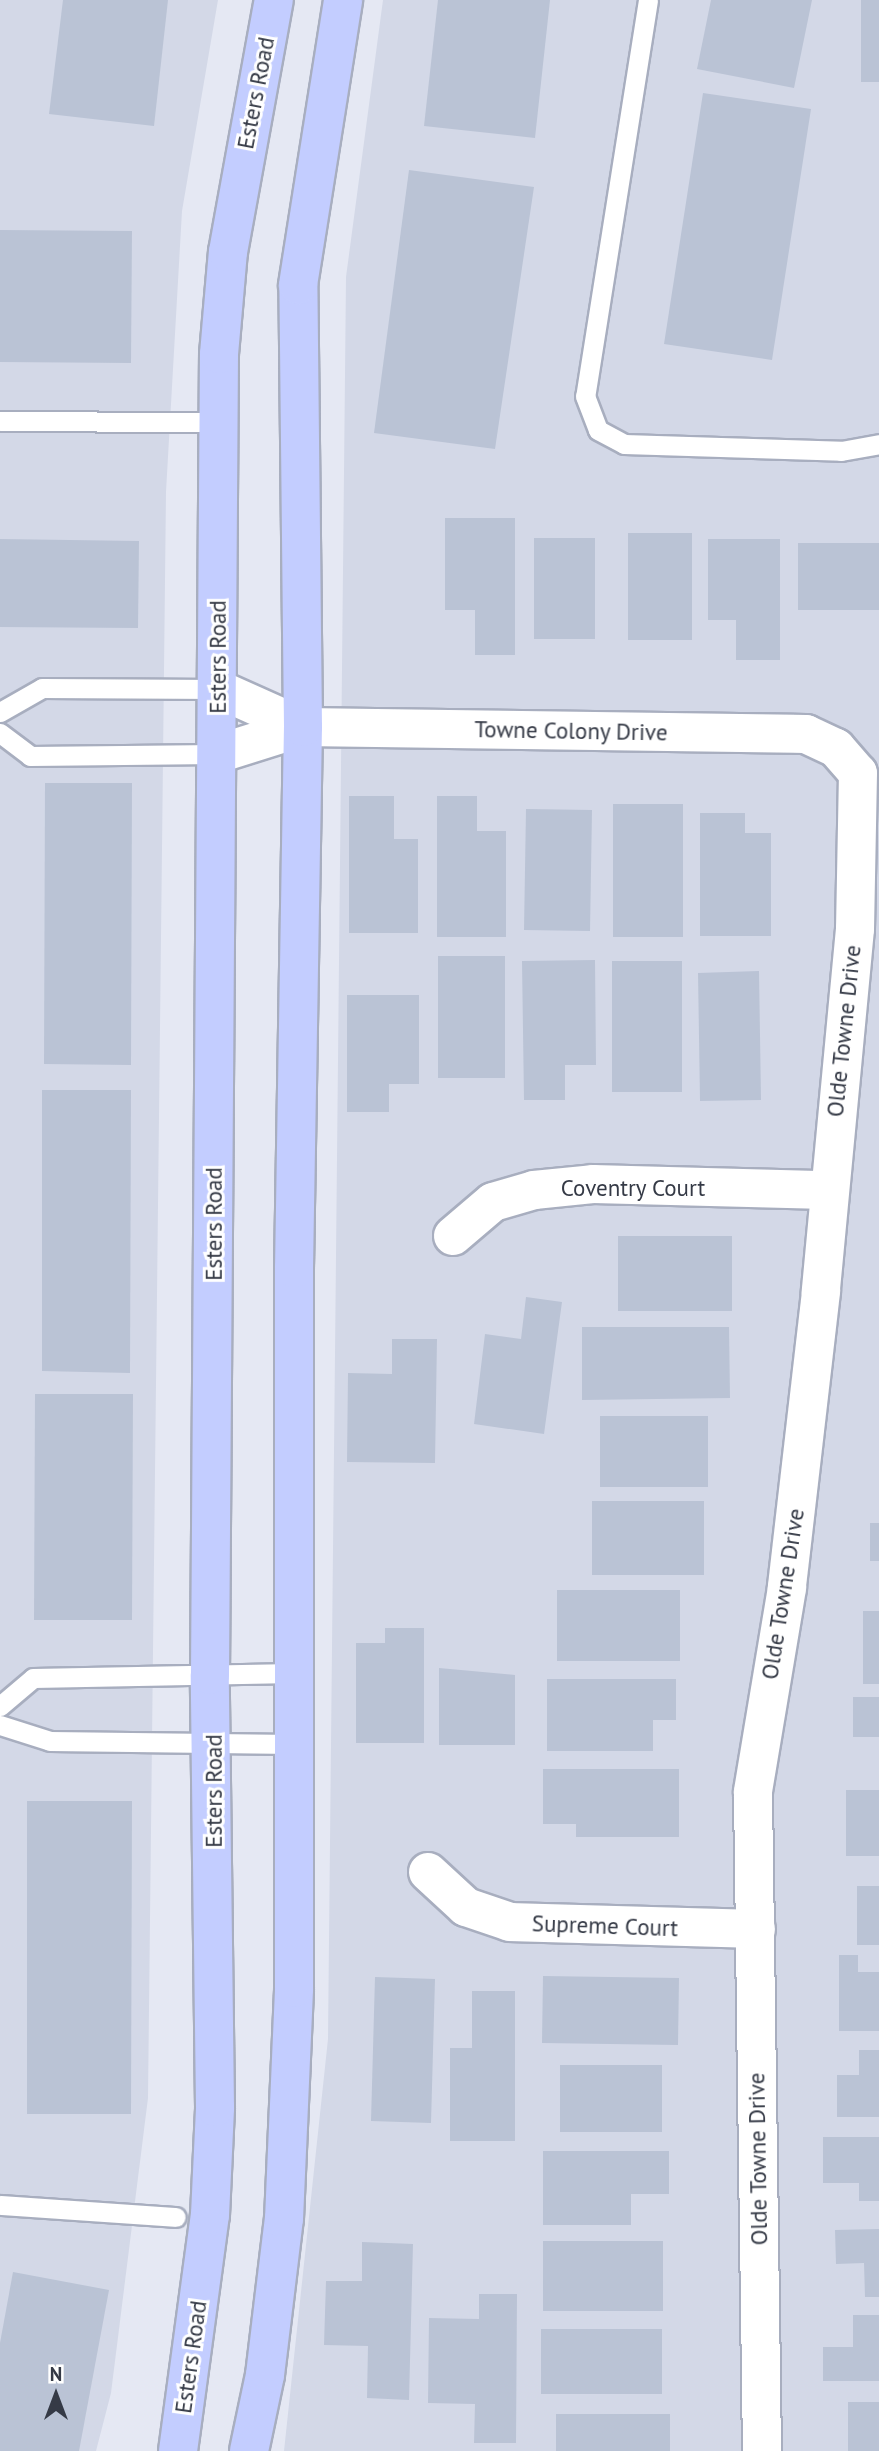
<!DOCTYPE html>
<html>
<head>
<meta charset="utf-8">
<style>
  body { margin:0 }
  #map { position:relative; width:879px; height:2451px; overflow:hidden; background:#e5e8f3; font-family:"PT Sans",sans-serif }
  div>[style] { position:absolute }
  .residential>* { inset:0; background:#d3d8e7 }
  .building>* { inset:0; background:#bac3d5 }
  .roads { filter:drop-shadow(2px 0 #a8aebf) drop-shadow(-2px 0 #a8aebf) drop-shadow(0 2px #a8aebf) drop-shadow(0 -2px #a8aebf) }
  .service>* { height:19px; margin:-9.5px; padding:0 9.5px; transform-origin:9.5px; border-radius:9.5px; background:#fff }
  .minor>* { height:38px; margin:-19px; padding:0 19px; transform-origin:19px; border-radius:19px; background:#fff }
  .secondary>* { height:38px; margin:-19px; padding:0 19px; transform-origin:19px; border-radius:19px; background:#c3cdff }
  span { translate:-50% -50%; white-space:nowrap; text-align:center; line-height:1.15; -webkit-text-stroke:6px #fff; paint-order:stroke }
  .street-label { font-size:23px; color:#353a46 }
  .north { position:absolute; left:21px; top:2360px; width:70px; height:70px; -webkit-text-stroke:5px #fff; paint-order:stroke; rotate:0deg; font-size:19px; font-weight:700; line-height:28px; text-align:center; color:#353a46 }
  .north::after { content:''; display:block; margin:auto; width:24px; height:32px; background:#353a46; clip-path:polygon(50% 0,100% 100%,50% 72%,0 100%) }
</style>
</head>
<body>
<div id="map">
  <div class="residential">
    <div style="clip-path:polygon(0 0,218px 0,182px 211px,166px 492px,148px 2098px,111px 2393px,96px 2451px,0 2451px)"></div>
    <div style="clip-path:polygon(383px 0,879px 0,879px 2451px,284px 2451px,328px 2039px,346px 277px)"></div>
  </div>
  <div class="building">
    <div style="clip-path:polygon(63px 0,168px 0,154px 126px,49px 114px)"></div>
    <div style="clip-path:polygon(438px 0,550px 0,535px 138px,424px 126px)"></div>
    <div style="clip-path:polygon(711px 0,812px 0,794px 88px,697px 69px)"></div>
    <div style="clip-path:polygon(861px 0,879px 0,879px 82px,861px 82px)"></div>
    <div style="clip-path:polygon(703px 93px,811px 109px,772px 360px,664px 344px)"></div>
    <div style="clip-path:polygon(409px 170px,534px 187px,495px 449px,374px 433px)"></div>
    <div style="clip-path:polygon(0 230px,132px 231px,131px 363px,0 362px)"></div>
    <div style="clip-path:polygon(445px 518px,515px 518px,515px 655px,475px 655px,475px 610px,445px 610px)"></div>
    <div style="clip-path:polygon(628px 533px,692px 533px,692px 640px,628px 640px)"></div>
    <div style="clip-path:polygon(534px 538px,595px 538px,595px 639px,534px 639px)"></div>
    <div style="clip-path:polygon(0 539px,139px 541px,138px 628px,0 627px)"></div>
    <div style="clip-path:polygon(708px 539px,780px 539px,780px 660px,736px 660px,736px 620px,708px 620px)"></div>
    <div style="clip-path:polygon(798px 543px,879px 543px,879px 610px,798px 610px)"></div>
    <div style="clip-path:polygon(45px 783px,132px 783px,131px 1065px,44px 1064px)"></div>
    <div style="clip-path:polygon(349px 796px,394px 796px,394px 839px,418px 839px,418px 933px,349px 933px)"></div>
    <div style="clip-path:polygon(437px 796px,477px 796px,477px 831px,506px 831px,506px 937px,437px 937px)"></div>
    <div style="clip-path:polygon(613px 804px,683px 804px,683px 937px,613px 937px)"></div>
    <div style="clip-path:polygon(526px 809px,592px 810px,590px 931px,524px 930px)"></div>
    <div style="clip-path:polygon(700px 813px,745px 813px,745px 833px,771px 833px,771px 936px,700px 936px)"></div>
    <div style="clip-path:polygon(438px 956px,505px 956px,505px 1078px,438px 1078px)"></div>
    <div style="clip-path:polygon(595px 960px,596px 1065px,565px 1065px,565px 1100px,524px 1100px,522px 961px)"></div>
    <div style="clip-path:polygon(612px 961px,682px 961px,682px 1092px,612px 1092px)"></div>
    <div style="clip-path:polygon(759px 971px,761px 1100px,700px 1101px,698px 973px)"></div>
    <div style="clip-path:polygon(347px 995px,419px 995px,419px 1084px,389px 1084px,389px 1112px,347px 1112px)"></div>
    <div style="clip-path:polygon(42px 1090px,131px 1090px,130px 1373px,42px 1371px)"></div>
    <div style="clip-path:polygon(618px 1236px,732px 1236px,732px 1311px,618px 1311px)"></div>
    <div style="clip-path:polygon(526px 1297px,562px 1302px,544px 1434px,474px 1424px,485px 1334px,521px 1339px)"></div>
    <div style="clip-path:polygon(582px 1327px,729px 1327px,730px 1398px,582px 1400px)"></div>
    <div style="clip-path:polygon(392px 1339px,437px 1339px,435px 1463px,347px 1462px,348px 1373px,392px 1374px)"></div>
    <div style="clip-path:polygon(35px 1394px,133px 1394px,132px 1620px,34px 1620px)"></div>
    <div style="clip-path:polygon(600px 1416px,708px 1416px,708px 1487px,600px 1487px)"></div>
    <div style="clip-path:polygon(592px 1501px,704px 1501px,704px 1575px,592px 1575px)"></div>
    <div style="clip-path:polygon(870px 1523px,879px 1523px,879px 1561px,870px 1561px)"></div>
    <div style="clip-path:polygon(557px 1590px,680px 1590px,680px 1661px,557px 1661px)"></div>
    <div style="clip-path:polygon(863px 1611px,879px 1611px,879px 1684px,863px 1684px)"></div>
    <div style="clip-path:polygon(385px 1628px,424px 1628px,424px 1743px,356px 1743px,356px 1643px,385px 1643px)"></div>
    <div style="clip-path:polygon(439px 1668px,515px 1675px,515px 1745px,439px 1745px)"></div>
    <div style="clip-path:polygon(547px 1679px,676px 1679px,676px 1720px,653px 1720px,653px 1751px,547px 1751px)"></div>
    <div style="clip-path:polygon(853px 1697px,879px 1697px,879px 1737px,853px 1737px)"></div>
    <div style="clip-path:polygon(543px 1769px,679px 1769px,679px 1837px,576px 1837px,576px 1824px,543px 1824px)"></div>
    <div style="clip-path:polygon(846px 1790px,879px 1790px,879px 1856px,846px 1856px)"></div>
    <div style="clip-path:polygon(27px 1801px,132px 1801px,131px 2114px,27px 2114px)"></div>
    <div style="clip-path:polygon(857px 1886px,879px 1886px,879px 1945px,857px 1945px)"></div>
    <div style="clip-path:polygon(839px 1955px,858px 1955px,858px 1972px,879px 1972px,879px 2031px,839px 2031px)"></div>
    <div style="clip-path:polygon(543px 1976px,679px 1978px,678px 2045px,542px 2043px)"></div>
    <div style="clip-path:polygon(375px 1977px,435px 1979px,431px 2123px,371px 2121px)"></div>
    <div style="clip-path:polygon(472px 1991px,515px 1991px,515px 2141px,450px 2141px,450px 2048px,472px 2048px)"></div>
    <div style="clip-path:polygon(859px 2050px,879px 2050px,879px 2117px,837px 2117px,837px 2075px,859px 2075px)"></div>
    <div style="clip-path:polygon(560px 2065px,662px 2065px,662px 2132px,560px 2132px)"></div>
    <div style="clip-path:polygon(823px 2137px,879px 2137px,879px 2201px,859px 2201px,859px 2183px,823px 2183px)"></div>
    <div style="clip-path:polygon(543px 2151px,669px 2151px,669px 2194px,631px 2194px,631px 2225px,543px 2225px)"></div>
    <div style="clip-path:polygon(879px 2229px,879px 2297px,865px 2297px,864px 2263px,836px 2264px,835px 2230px)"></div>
    <div style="clip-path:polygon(543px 2241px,663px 2241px,663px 2311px,543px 2311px)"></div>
    <div style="clip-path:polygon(362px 2242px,413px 2244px,409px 2400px,367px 2398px,368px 2346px,324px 2345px,326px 2281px,362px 2281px)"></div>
    <div style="clip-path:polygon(13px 2272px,109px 2290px,79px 2451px,0 2451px,0 2343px)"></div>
    <div style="clip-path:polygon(479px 2294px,517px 2294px,516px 2443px,474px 2443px,475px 2404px,428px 2403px,429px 2318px,479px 2319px)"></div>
    <div style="clip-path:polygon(853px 2315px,879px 2315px,879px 2381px,823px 2381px,823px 2347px,853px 2347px)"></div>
    <div style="clip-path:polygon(541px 2329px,662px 2329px,662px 2394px,541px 2394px)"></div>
    <div style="clip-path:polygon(848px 2402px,879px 2402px,879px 2451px,848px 2451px)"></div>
    <div style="clip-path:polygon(556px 2414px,670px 2414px,670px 2451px,556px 2451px)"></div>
  </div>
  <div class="roads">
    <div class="service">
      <div style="left:648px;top:0;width:401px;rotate:99deg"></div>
      <div style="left:585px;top:396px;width:36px;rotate:69deg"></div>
      <div style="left:598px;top:430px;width:30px;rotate:28deg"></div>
      <div style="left:624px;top:444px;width:217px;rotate:1.8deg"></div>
      <div style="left:841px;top:451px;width:39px;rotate:-10deg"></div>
      <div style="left:0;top:421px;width:219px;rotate:0.3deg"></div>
      <div style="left:0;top:712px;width:48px;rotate:-29.7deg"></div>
      <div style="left:42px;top:688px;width:176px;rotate:0.3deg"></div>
      <div style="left:0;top:733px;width:38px;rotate:37deg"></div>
      <div style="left:30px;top:756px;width:187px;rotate:-0.6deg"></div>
      <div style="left:0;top:1706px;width:43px;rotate:-40.3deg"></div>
      <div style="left:33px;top:1678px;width:261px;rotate:-1.1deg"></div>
      <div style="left:0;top:1725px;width:52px;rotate:17.7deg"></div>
      <div style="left:50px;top:1741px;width:244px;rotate:0.7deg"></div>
      <div style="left:0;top:2205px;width:176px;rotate:3.9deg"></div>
    </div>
    <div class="minor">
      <div style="left:218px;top:689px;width:93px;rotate:24.1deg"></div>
      <div style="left:217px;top:754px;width:90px;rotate:-17.4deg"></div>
      <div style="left:303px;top:727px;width:503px;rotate:0.8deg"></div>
      <div style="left:806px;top:734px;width:33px;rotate:25deg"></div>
      <div style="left:836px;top:748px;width:33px;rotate:49deg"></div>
      <div style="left:858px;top:773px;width:156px;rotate:91.1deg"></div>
      <div style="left:855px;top:929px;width:365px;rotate:95.4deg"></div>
      <div style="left:821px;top:1292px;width:298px;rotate:96.6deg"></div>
      <div style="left:787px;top:1588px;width:207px;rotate:99.5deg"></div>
      <div style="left:753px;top:1792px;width:659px;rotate:89.22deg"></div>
      <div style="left:453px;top:1236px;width:52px;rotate:-40.4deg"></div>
      <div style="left:493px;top:1202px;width:43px;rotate:-16.3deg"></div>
      <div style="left:534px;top:1190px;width:59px;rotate:-5.8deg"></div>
      <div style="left:593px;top:1184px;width:234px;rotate:1.5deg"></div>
      <div style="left:428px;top:1872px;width:52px;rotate:42.6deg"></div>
      <div style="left:466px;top:1907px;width:46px;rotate:18.8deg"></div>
      <div style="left:510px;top:1922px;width:246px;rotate:1.6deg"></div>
    </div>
    <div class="secondary">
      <div style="left:178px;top:2451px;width:238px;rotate:-82.3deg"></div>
      <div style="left:210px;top:2215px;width:108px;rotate:-87.3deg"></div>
      <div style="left:215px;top:2107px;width:432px;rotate:-90.7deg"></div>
      <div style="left:210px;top:1675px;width:1321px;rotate:-89.61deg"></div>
      <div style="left:219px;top:354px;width:102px;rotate:-85deg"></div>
      <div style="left:228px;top:252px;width:256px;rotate:-79.7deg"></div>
      <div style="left:249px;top:2451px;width:78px;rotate:-78.1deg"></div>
      <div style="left:265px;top:2375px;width:157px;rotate:-83.1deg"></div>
      <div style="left:284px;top:2219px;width:231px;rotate:-87.5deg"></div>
      <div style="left:294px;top:1988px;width:720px;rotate:-90deg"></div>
      <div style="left:294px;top:1268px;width:541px;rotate:-89.05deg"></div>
      <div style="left:303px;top:727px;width:442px;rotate:-90.6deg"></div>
      <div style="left:298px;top:285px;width:289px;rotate:-81deg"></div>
    </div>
  </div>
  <div class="street-label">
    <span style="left:256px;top:93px;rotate:-79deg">Esters Road</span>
    <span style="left:218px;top:657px;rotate:-90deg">Esters Road</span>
    <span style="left:571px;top:731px;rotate:1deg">Towne Colony Drive</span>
    <span style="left:844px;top:1031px;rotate:-84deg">Olde Towne Drive</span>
    <span style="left:633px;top:1188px">Coventry Court</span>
    <span style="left:214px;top:1224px;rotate:-90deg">Esters Road</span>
    <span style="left:783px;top:1594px;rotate:-81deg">Olde Towne Drive</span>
    <span style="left:214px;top:1791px;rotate:-90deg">Esters Road</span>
    <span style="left:605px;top:1926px;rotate:2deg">Supreme Court</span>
    <span style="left:758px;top:2159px;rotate:-91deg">Olde Towne Drive</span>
    <span style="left:191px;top:2357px;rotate:-82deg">Esters Road</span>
  </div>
  <div class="north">N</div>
</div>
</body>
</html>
